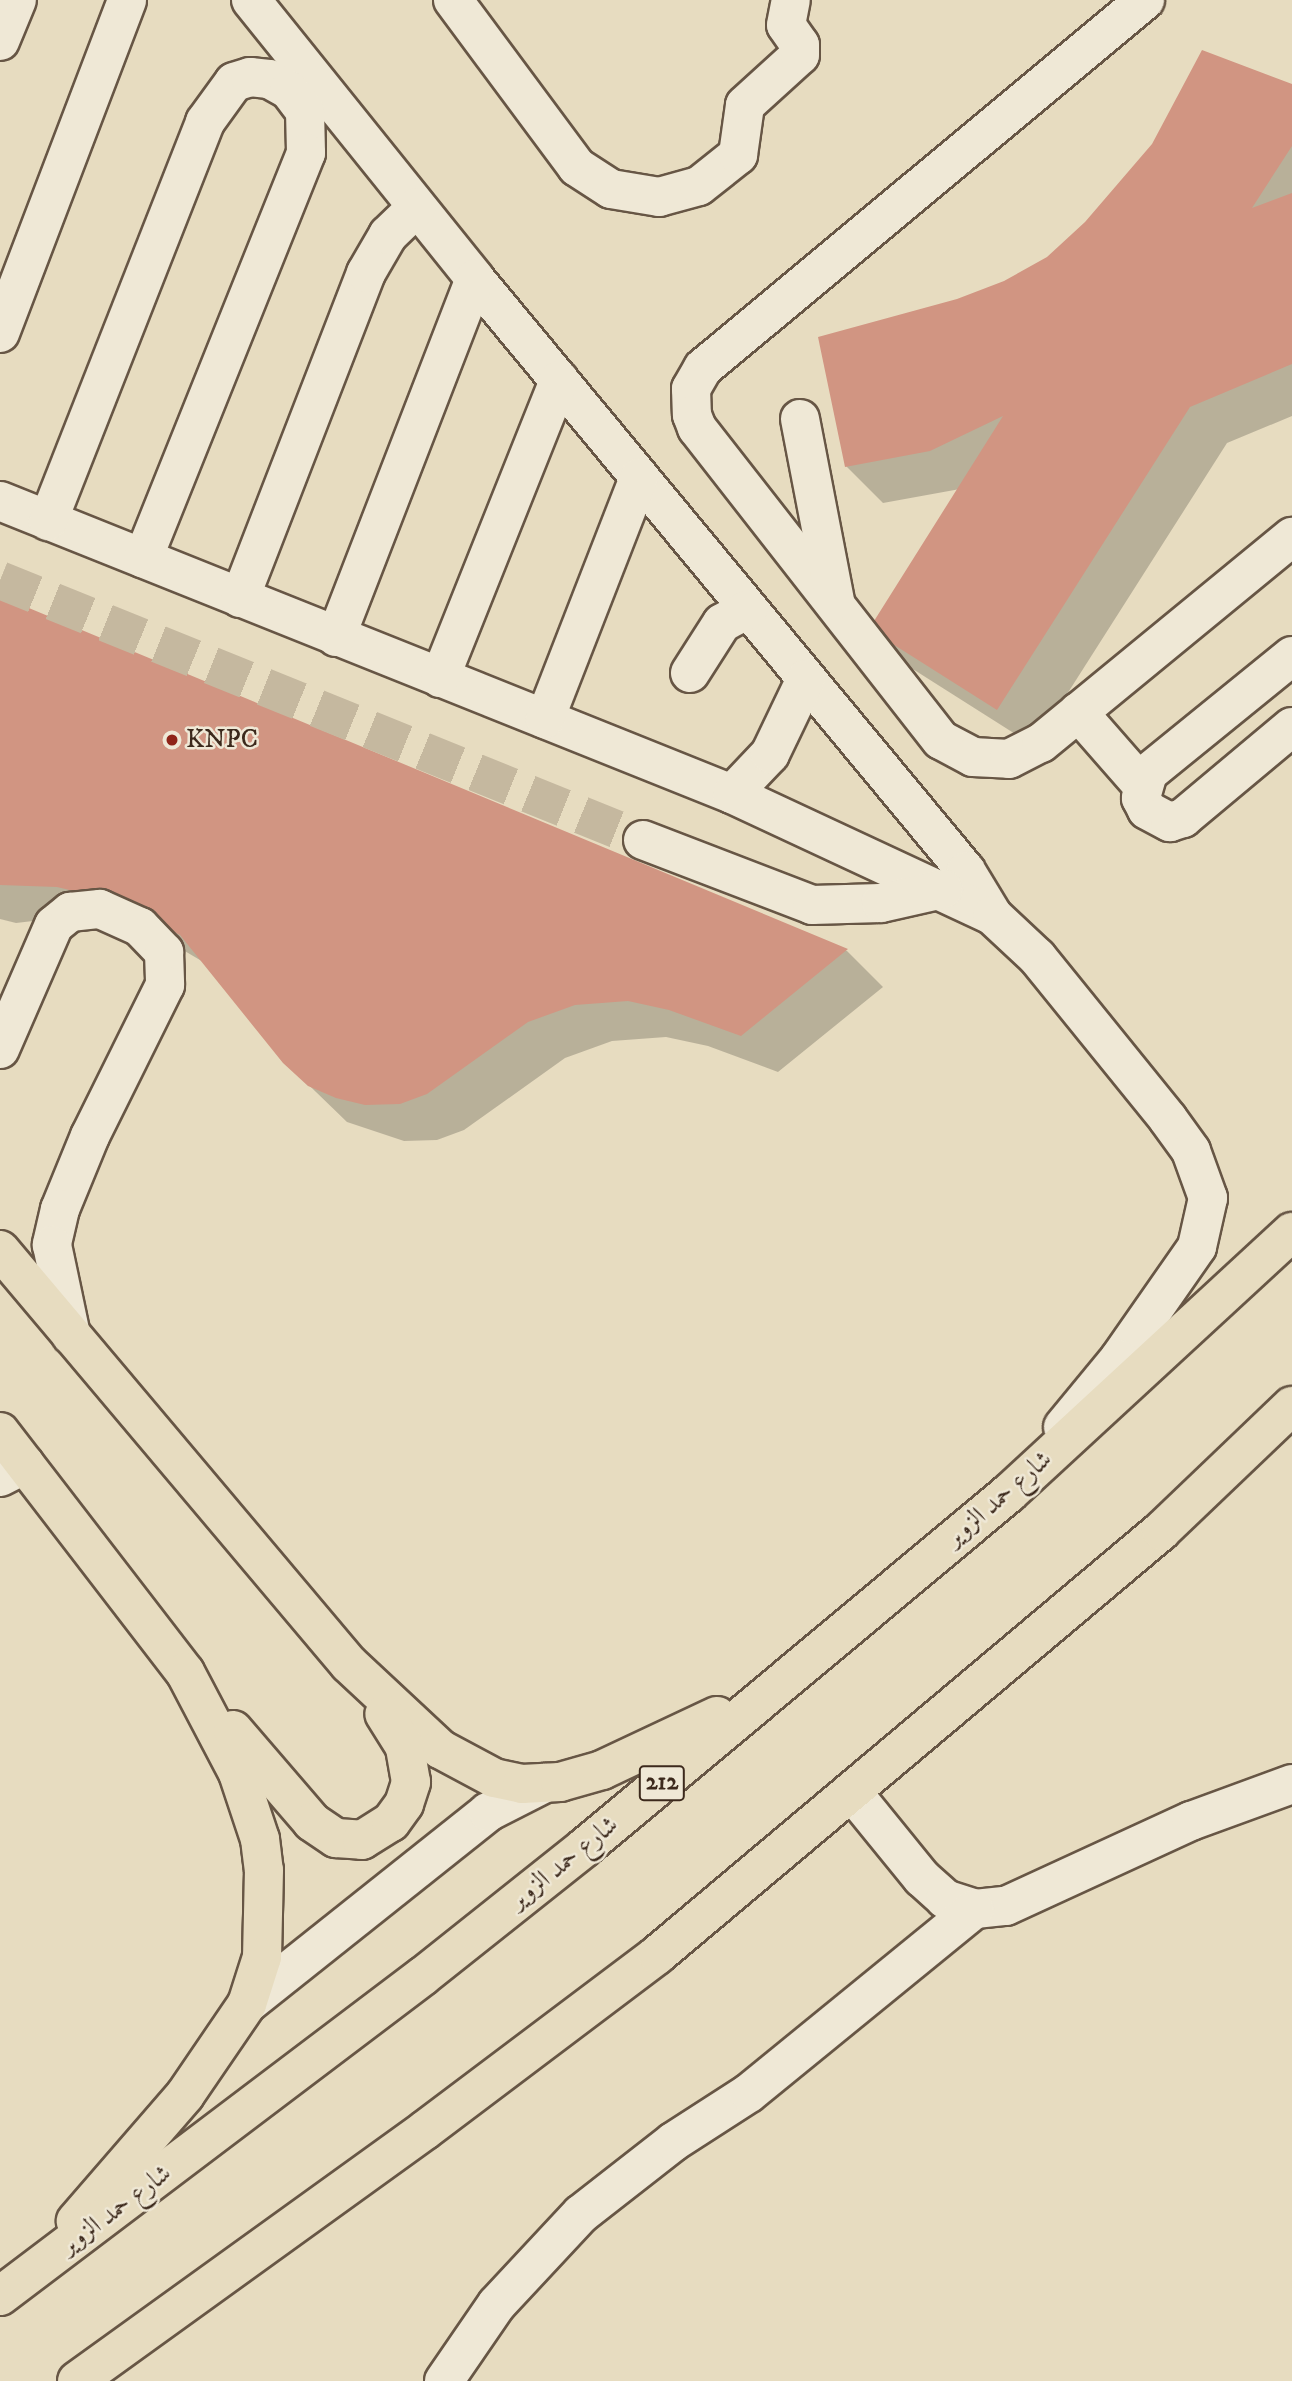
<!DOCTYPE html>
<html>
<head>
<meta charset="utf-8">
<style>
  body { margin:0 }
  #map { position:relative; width:1292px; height:2381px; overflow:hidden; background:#e7dcc0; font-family:"IM FELL DW Pica",Amiri,serif }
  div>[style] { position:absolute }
  .shadow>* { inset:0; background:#0003 }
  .building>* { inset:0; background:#d19582 }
  .minor-tunnel>* { height:38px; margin-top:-19px; transform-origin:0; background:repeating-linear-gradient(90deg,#c5b89f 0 38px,transparent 0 57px) }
  .roads { filter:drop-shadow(2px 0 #675645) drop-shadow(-2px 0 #675645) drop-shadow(0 2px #675645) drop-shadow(0 -2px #675645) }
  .minor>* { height:38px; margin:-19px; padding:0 19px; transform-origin:19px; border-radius:19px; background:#efe8d6 }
  .major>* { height:38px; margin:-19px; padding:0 19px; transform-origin:19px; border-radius:19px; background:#e7dcc0 }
  .dots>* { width:19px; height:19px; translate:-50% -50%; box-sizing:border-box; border:4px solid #efe8d6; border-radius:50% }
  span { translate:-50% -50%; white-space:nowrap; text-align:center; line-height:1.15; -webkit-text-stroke:5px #efe8d6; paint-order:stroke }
  .shield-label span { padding:2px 5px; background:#efe8d6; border:2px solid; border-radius:5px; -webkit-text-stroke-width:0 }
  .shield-label { font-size:24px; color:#3c291c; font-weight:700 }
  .poi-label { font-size:26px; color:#3c291c }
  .left { translate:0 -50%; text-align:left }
  .street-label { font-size:26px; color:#3c291c }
</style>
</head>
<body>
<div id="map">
  <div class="shadow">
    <div style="clip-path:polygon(1292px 86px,1292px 416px,1227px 443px,1034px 746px,908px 666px,871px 629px,960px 489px,883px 503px,846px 466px,957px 301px,1005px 283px,1048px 258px)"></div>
    <div style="clip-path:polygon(0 598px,847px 951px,883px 987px,778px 1072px,708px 1046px,666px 1037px,612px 1041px,565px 1058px,464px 1130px,437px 1140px,404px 1141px,347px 1122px,285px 1062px,205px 963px,183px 950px,96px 923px,50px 919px,16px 923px,0 919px)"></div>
  </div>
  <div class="building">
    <div style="clip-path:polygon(1202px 50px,1292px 84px,1292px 146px,1252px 208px,1292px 193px,1292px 364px,1190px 407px,997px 710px,869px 629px,1003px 416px,930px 451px,845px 467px,818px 337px,957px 299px,1004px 281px,1047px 257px,1085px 222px,1152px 144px)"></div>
    <div style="clip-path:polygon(0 596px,848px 949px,741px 1036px,669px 1010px,628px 1001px,575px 1005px,528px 1022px,427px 1094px,400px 1104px,365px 1105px,336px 1098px,308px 1086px,283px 1063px,180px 935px,107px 899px,57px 887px,0 885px)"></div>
  </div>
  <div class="minor-tunnel">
    <div style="left:0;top:580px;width:694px;rotate:22.02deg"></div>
  </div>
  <div class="roads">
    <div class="minor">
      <div style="left:251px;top:0;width:358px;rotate:51.2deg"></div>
      <div style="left:475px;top:279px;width:769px;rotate:50.33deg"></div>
      <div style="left:966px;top:871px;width:50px;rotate:58.8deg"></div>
      <div style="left:453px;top:0;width:208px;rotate:53.4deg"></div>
      <div style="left:577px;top:167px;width:40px;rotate:32.9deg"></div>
      <div style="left:611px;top:189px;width:49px;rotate:9.5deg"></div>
      <div style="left:659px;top:197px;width:41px;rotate:-15.4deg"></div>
      <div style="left:699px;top:186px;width:50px;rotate:-38.5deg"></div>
      <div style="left:738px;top:155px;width:50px;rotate:-82deg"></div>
      <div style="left:745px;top:105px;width:74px;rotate:-42.3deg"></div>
      <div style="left:800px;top:55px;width:10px;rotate:-90deg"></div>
      <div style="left:800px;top:45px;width:24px;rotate:-125deg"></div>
      <div style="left:786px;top:25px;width:25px;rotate:-79deg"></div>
      <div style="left:1145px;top:0;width:575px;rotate:140.22deg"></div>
      <div style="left:703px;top:368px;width:24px;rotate:120deg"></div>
      <div style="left:691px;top:389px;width:26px;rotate:88deg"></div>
      <div style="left:692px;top:415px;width:14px;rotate:69deg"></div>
      <div style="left:697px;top:428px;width:396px;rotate:52deg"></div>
      <div style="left:941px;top:740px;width:36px;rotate:28deg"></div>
      <div style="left:973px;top:757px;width:36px;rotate:3deg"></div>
      <div style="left:1009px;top:759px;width:36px;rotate:-27deg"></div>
      <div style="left:1041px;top:743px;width:325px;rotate:-39.4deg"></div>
      <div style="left:0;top:41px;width:44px;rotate:-67.5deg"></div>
      <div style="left:0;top:333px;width:356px;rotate:-69.1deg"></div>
      <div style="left:800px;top:419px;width:185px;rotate:79.1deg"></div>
      <div style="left:0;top:501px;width:788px;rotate:21.81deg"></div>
      <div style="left:732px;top:794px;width:287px;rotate:25deg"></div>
      <div style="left:992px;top:915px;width:62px;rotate:43deg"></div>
      <div style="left:1037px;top:957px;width:208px;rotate:51deg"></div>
      <div style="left:1168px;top:1119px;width:39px;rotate:54deg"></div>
      <div style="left:1191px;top:1151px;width:50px;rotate:70.1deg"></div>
      <div style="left:1208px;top:1198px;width:50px;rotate:102.7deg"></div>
      <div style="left:1197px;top:1247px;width:136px;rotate:124.9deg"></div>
      <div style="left:1119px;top:1359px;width:88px;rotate:129.5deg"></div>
      <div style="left:48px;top:521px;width:429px;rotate:-68.5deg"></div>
      <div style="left:205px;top:122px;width:49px;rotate:-54.1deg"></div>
      <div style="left:234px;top:82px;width:17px;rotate:-17deg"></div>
      <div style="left:250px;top:77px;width:19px;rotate:6deg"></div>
      <div style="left:269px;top:79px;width:23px;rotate:29deg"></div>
      <div style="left:289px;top:90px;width:26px;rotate:53deg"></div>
      <div style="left:305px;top:111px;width:42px;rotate:88.6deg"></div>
      <div style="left:306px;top:153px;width:437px;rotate:111.9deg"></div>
      <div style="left:240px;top:598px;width:349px;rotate:-68.8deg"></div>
      <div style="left:366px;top:273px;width:44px;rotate:-59.9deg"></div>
      <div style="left:388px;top:235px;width:40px;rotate:-44deg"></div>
      <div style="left:336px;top:637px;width:384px;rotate:-68.8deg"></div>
      <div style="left:1292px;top:656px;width:186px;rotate:140.9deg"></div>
      <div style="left:1148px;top:773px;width:26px;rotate:106deg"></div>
      <div style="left:1141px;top:798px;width:13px;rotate:63deg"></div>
      <div style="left:1147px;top:810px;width:26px;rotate:28deg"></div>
      <div style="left:1170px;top:822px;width:14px;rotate:-17deg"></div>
      <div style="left:1183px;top:818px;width:142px;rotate:-39.9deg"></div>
      <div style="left:690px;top:673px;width:59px;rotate:-57.4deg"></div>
      <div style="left:722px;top:623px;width:30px;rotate:-28deg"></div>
      <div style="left:440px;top:678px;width:321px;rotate:-68.2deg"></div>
      <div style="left:1078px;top:712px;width:97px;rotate:48.8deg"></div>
      <div style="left:545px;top:719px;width:259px;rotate:-68.7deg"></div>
      <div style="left:732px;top:794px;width:55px;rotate:-46.5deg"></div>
      <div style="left:770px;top:754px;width:83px;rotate:-64.4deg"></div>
      <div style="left:643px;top:840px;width:181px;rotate:21deg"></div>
      <div style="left:812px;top:905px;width:69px;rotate:-1.7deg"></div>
      <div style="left:881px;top:903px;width:64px;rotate:-12.7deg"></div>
      <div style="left:0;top:1049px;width:135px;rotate:-66.5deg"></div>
      <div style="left:54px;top:925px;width:21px;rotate:-39deg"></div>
      <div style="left:70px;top:912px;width:30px;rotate:-6deg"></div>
      <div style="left:100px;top:909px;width:44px;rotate:24.2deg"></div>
      <div style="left:140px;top:927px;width:35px;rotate:46deg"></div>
      <div style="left:164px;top:952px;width:33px;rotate:88deg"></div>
      <div style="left:165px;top:985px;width:169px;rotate:116.4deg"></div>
      <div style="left:90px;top:1136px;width:79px;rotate:112.3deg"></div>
      <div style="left:60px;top:1209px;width:37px;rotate:103deg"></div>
      <div style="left:52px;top:1245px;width:92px;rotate:78.1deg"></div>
      <div style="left:0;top:1477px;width:28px;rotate:-27deg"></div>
      <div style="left:852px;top:1792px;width:111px;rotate:50.9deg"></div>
      <div style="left:922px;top:1878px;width:31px;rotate:42deg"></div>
      <div style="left:945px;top:1899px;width:32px;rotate:18deg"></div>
      <div style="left:975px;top:1909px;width:31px;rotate:-6deg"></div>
      <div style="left:1006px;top:1906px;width:204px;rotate:-24.7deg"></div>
      <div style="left:1191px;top:1821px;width:108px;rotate:-20.1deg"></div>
      <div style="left:247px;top:2004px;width:308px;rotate:-38.5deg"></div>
      <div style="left:488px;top:1812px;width:64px;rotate:-27deg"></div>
      <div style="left:444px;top:2381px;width:93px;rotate:-55.5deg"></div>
      <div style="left:497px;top:2304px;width:123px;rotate:-47deg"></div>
      <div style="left:581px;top:2214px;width:117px;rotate:-38deg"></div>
      <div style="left:673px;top:2142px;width:90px;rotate:-32.8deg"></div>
      <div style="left:749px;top:2093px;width:291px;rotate:-39.2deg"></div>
    </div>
    <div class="major">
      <div style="left:0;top:1250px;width:541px;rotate:49.87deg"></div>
      <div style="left:349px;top:1664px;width:125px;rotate:43deg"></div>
      <div style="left:440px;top:1749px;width:61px;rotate:28.2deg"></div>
      <div style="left:494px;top:1778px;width:29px;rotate:12deg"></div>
      <div style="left:522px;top:1784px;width:38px;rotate:-3deg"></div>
      <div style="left:560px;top:1782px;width:44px;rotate:-15.9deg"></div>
      <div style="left:602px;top:1770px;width:127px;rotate:-25.2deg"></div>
      <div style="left:0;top:1432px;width:303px;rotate:52.4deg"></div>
      <div style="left:185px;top:1672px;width:114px;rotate:62.3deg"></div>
      <div style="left:238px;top:1773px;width:70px;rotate:71.6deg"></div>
      <div style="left:260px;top:1839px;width:31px;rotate:83deg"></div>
      <div style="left:264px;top:1870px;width:87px;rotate:91.3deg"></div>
      <div style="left:262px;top:1957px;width:49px;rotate:107.7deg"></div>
      <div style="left:247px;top:2004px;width:110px;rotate:124.3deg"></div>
      <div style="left:185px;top:2095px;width:167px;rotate:130.9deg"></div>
      <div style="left:233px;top:1730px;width:121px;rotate:49.3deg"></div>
      <div style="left:312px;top:1822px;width:29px;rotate:34deg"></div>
      <div style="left:336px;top:1838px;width:26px;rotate:4deg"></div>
      <div style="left:362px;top:1840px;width:34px;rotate:-32deg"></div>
      <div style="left:391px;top:1822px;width:22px;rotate:-54deg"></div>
      <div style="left:404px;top:1804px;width:23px;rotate:-72deg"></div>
      <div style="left:411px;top:1782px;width:36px;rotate:-100deg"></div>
      <div style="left:405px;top:1747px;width:39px;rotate:-122deg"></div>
      <div style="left:0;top:2296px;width:530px;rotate:-37.11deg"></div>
      <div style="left:423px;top:1976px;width:207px;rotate:-38.5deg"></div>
      <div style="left:585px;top:1847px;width:552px;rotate:-39.86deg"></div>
      <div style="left:1009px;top:1493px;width:385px;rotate:-42.7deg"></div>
      <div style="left:77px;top:2381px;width:429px;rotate:-35.8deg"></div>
      <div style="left:425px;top:2130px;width:291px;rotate:-37deg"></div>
      <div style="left:657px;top:1955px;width:659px;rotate:-40.07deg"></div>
      <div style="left:1161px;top:1531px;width:181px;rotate:-43.7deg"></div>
    </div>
  </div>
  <div class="dots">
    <div style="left:172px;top:740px;background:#8f2418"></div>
  </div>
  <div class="shield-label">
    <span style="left:662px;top:1783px">212</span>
  </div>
  <div class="poi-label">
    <span class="left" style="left:186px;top:740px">KNPC</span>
  </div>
  <div class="street-label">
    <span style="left:999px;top:1499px;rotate:-41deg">شارع حمد الزوير</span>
    <span style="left:564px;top:1863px;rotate:-39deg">شارع حمد الزوير</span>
    <span style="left:116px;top:2210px;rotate:-37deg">شارع حمد الزوير</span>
  </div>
</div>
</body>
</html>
